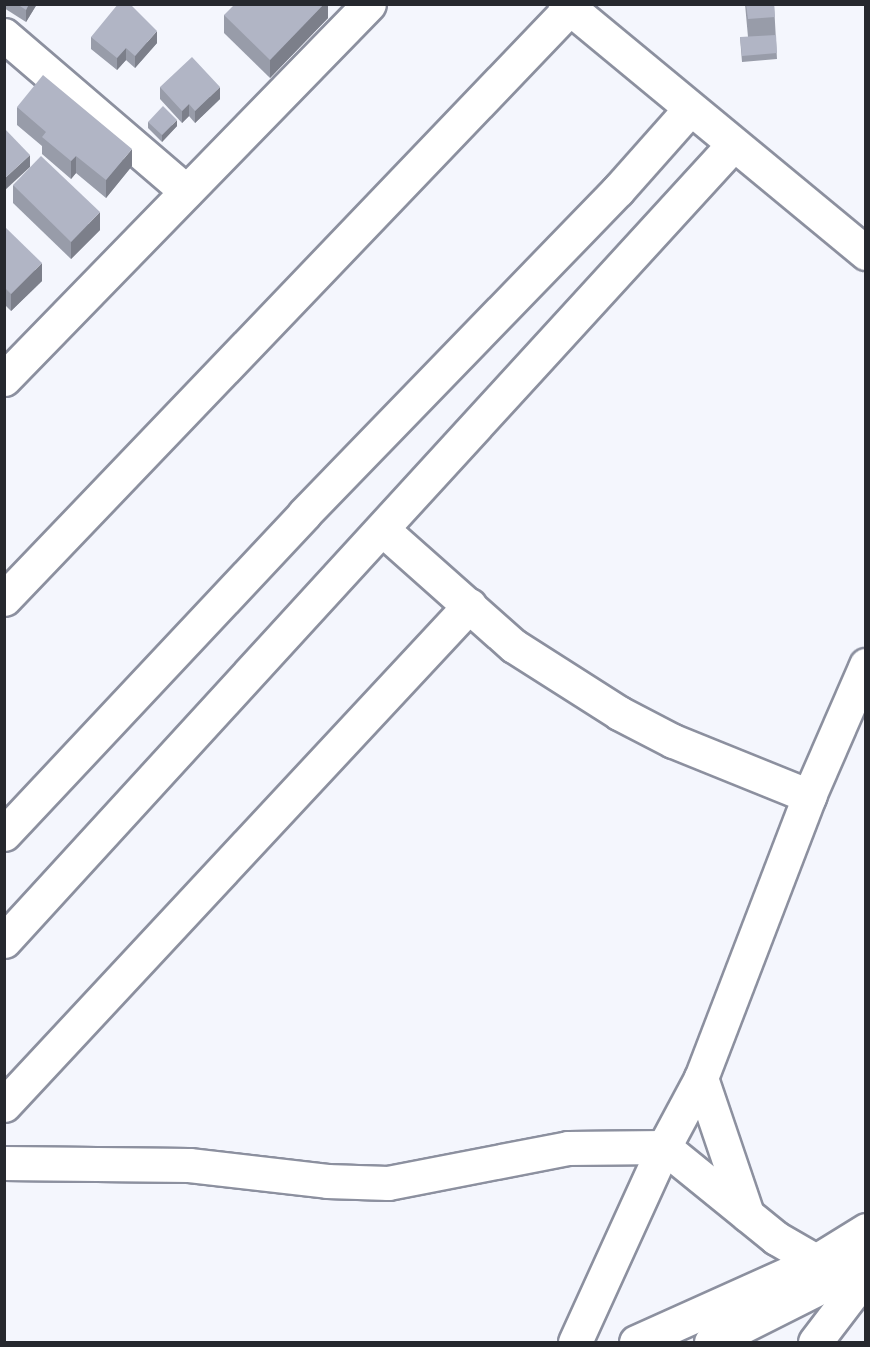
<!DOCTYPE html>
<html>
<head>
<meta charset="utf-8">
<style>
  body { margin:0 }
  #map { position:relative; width:870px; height:1347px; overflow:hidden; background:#f4f6fd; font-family:Cabin,sans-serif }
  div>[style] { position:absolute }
  .roads { filter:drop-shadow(2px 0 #8c909f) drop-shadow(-2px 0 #8c909f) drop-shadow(0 2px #8c909f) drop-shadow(0 -2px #8c909f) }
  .minor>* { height:33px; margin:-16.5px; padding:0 16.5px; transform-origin:16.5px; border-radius:16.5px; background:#fff }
  .major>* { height:33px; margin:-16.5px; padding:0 16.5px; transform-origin:16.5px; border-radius:16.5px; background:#fff }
  .wall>* { inset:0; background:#989ca9 }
  .shaded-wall>* { inset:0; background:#7c7f8a }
  .building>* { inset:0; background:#b1b5c5 }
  span { translate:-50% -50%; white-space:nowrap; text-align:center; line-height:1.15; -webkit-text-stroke:4.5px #fff; paint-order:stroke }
  .frame { position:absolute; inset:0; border:6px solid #26282e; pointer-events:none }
</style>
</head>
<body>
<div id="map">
  <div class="roads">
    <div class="minor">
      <div style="left:565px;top:4px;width:391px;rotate:39.6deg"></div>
      <div style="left:4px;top:35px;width:240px;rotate:40.6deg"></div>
      <div style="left:4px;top:379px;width:523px;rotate:-45.77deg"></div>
      <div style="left:382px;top:529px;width:176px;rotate:41.6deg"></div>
      <div style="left:514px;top:646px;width:125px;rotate:32.5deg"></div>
      <div style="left:619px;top:713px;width:61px;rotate:27.4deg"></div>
      <div style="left:673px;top:741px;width:147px;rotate:22deg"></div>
      <div style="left:4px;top:599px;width:818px;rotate:-46.24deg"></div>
      <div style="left:4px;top:834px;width:439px;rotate:-46.8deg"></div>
      <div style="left:304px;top:514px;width:451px;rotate:-45.9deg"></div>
      <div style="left:618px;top:190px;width:107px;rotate:-48.4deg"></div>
      <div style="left:4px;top:941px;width:1078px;rotate:-47.52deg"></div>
      <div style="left:701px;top:1078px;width:144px;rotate:71.3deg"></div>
      <div style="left:4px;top:1105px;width:683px;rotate:-47.02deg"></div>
      <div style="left:4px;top:1163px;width:185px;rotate:0.6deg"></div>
      <div style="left:189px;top:1165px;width:139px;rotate:6.6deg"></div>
      <div style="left:327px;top:1181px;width:61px;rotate:1.9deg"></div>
      <div style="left:388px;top:1183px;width:183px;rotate:-11deg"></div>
      <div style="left:568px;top:1148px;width:96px;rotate:-0.6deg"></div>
      <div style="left:664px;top:1147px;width:144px;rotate:39.1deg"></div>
      <div style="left:776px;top:1238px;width:46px;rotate:29.9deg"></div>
      <div style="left:575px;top:1342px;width:214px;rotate:-65.5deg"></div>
      <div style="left:664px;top:1147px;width:78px;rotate:-61.8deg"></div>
      <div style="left:701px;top:1078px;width:302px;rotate:-69deg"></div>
      <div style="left:809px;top:796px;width:143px;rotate:-66.5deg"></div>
      <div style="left:815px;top:1342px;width:84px;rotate:-52.7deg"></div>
    </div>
    <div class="major">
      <div style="left:636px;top:1342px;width:197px;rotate:-24.2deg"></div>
      <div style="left:816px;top:1261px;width:59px;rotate:-31.8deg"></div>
      <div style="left:711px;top:1342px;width:174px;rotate:-26.7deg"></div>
    </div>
  </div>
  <div class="wall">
    <div style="clip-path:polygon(4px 4px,37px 4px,26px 22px,4px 8px)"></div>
    <div style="clip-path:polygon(328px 4px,328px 18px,270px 78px,224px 33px,224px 15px)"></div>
    <div style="clip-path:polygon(745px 4px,774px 4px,777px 59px,742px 62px,740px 37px,748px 37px)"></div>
    <div style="clip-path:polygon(91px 37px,157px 43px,135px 68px,126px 60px,117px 70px,91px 49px)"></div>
    <div style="clip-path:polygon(160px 87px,220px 99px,195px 123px,189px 116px,182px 123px,160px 99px)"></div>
    <div style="clip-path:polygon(17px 107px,132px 166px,106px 198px,76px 173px,71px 179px,42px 154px,42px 146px,17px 125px)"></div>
    <div style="clip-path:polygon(148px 122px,177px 126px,162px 142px,148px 128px)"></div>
    <div style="clip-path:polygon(13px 185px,100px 230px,71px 259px,13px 203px)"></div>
    <div style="clip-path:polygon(4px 226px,42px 281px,11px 311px,4px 304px)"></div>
  </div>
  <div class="shaded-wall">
    <div style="clip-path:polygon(29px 4px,37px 4px,26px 22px,26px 10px)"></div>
    <div style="clip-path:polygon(324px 4px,328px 4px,328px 18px,270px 78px,270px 60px)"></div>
    <div style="clip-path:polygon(157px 31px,157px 43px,135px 68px,135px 56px)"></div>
    <div style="clip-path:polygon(126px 48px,126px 60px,117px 70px,117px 58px)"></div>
    <div style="clip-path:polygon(220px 87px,220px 99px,195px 123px,195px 111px)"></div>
    <div style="clip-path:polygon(189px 104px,189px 116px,182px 123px,182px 111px)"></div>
    <div style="clip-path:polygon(177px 120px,177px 126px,162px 142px,162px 135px)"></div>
    <div style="clip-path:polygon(132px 149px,132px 166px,106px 198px,106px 180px)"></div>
    <div style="clip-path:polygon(30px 155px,30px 167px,4px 191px,4px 179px)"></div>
    <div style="clip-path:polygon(76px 156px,76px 173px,71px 179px,71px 161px)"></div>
    <div style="clip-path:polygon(100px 212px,100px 230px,71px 259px,71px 242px)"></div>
    <div style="clip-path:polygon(42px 263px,42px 281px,11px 311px,11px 294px)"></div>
  </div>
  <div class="building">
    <div style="clip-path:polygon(17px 4px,29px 4px,26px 10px)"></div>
    <div style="clip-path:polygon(118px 4px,130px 4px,157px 31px,135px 56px,126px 48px,117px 58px,91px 37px)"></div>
    <div style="clip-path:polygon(235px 4px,324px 4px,270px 60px,224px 15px)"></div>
    <div style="clip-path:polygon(746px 4px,774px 4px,775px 17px,748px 19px)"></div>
    <div style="clip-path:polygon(776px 35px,777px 53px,742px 56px,740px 37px)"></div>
    <div style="clip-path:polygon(192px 57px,220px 87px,195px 111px,189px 104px,182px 111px,160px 87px)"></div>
    <div style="clip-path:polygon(43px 75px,132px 149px,106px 180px,76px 156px,71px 161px,42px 137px,46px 132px,17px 107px)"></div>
    <div style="clip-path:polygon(163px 106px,177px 120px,162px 135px,148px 122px)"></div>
    <div style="clip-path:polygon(4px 128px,30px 155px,4px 179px)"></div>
    <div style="clip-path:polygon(41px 156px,100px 212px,71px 242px,13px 185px)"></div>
    <div style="clip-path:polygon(4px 226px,42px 263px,11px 294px,4px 287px)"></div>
  </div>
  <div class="frame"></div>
</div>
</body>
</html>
